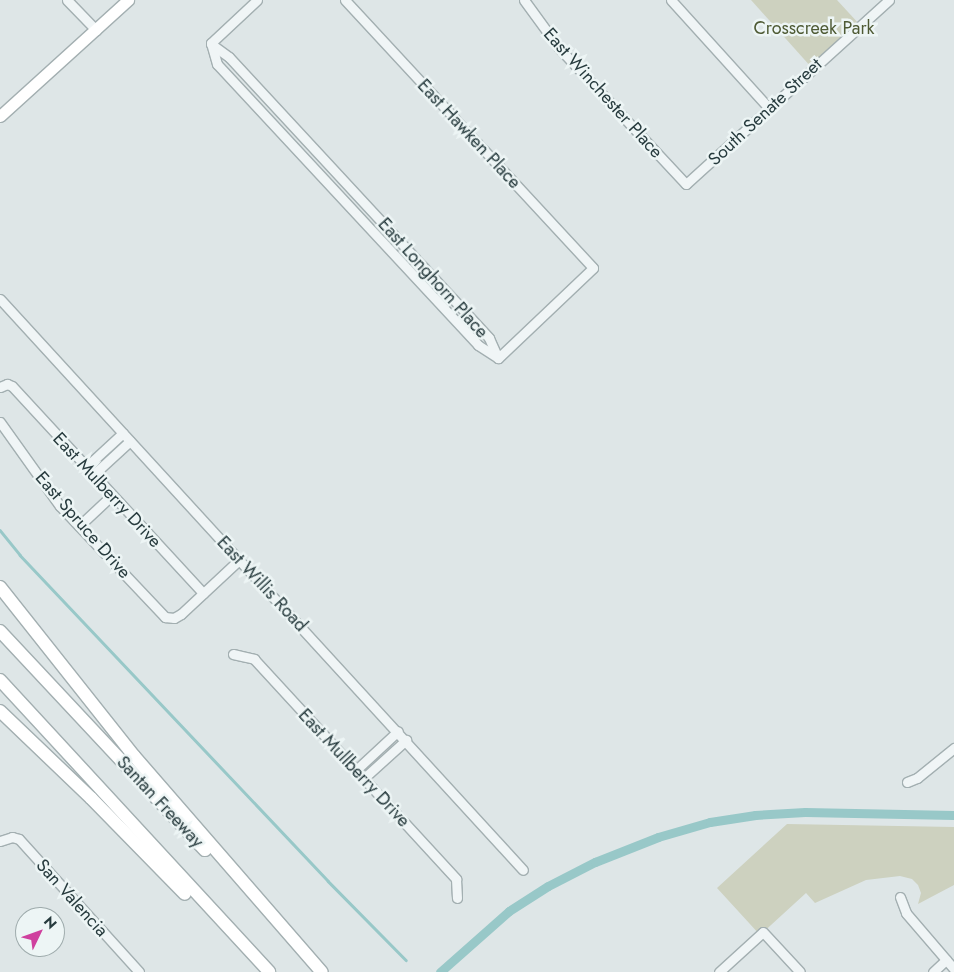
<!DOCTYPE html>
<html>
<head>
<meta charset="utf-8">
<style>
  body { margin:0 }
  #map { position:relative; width:954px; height:972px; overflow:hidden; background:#dee6e7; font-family:Jost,sans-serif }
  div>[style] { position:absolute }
  .green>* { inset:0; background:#cdd1bf }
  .stream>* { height:2.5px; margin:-1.25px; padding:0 1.25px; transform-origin:1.25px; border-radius:1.25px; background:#98c8c8 }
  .canal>* { height:9px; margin:-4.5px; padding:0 4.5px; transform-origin:4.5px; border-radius:4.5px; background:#98c8c8 }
  .roads { filter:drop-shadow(1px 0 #a3afb1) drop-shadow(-1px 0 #a3afb1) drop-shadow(0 1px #a3afb1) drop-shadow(0 -1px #a3afb1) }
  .minor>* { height:9px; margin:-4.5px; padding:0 4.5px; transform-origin:4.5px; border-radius:4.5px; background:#f0f5f6 }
  .major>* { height:11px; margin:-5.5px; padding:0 5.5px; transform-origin:5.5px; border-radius:5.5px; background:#fff }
  .highway>* { height:12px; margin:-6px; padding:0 6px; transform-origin:6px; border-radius:6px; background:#fff }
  span { translate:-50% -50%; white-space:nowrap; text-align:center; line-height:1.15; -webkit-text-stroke:5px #edf5f5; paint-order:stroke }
  .park-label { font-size:18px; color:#4e5a34 }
  .street-label { font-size:18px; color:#273b3e }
  .north { position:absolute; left:15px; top:907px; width:50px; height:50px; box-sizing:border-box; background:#edf5f5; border:1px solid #9eabac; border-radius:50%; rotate:48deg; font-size:14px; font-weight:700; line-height:20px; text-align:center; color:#273b3e }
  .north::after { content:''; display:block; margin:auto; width:18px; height:22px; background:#cf409e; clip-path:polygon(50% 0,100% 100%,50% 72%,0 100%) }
</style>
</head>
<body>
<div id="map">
  <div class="green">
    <div style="clip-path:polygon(751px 0,837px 0,860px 25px,812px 68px)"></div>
    <div style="clip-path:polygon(787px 824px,954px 827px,954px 885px,918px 904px,921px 893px,918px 885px,912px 879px,900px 876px,866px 880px,815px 903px,806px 893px,760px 935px,717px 888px)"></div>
  </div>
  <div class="stream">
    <div style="left:0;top:530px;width:32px;rotate:51deg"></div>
    <div style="left:20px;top:555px;width:448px;rotate:46.6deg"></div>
    <div style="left:328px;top:881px;width:111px;rotate:45.4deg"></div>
  </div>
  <div class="canal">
    <div style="left:440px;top:972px;width:92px;rotate:-41.5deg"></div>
    <div style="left:509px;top:911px;width:46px;rotate:-32.7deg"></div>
    <div style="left:548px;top:886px;width:53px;rotate:-27.1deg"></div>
    <div style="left:595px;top:862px;width:68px;rotate:-21.6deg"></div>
    <div style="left:658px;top:837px;width:54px;rotate:-16.1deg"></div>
    <div style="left:710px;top:822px;width:46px;rotate:-8.8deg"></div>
    <div style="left:755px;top:815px;width:50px;rotate:-3.4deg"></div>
    <div style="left:805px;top:812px;width:149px;rotate:1.2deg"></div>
  </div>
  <div class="roads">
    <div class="minor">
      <div style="left:67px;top:0;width:42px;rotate:46deg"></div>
      <div style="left:345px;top:0;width:365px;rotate:47.2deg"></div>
      <div style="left:593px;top:268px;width:131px;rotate:136.5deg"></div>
      <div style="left:524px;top:0;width:59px;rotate:53.9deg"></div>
      <div style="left:559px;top:48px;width:186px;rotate:47deg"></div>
      <div style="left:686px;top:184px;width:274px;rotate:-42.2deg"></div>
      <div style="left:671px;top:0;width:146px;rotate:47.8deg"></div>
      <div style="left:211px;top:43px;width:22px;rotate:74deg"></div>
      <div style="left:217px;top:64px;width:384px;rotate:47.1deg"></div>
      <div style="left:478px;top:345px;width:24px;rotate:33deg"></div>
      <div style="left:211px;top:43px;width:63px;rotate:-43.1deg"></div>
      <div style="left:211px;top:44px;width:22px;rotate:36deg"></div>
      <div style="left:229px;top:57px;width:383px;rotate:47.2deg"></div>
      <div style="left:489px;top:338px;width:22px;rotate:66deg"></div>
      <div style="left:0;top:299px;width:774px;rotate:47.51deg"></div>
      <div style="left:0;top:387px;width:8px;rotate:-23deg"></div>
      <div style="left:7px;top:384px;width:5px;rotate:22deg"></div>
      <div style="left:12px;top:386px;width:282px;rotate:47.3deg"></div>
      <div style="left:0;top:422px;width:103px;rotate:54.5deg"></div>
      <div style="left:60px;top:506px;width:153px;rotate:46.6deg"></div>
      <div style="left:165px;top:617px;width:9px;rotate:6deg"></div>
      <div style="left:174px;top:618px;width:8px;rotate:-30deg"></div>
      <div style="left:181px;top:614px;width:79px;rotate:-43deg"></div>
      <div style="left:86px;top:467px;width:50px;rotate:-42.6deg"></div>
      <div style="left:93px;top:475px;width:50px;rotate:-42.6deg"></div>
      <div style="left:79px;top:526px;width:45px;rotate:-43.2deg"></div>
      <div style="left:233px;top:654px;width:22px;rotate:13deg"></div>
      <div style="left:254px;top:659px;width:299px;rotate:47.4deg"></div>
      <div style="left:456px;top:879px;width:19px;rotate:87deg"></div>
      <div style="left:356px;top:770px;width:57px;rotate:-42.9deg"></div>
      <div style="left:364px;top:778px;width:57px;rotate:-42.1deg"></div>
      <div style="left:907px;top:782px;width:11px;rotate:-22deg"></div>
      <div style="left:917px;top:778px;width:48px;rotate:-39deg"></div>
      <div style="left:0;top:841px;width:13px;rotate:-18deg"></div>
      <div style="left:12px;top:837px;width:7px;rotate:16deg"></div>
      <div style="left:19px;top:839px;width:179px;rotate:47.9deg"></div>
      <div style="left:900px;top:897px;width:17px;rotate:69deg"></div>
      <div style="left:906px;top:913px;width:74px;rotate:49.4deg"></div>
      <div style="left:719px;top:972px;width:59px;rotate:-42.3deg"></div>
      <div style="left:763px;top:932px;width:54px;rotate:47.2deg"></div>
      <div style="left:933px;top:972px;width:18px;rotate:-43deg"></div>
    </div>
    <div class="major">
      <div style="left:0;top:116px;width:173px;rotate:-42.2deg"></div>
    </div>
    <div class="highway">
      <div style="left:0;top:587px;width:216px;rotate:51.6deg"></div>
      <div style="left:134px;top:756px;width:286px;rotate:49deg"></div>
      <div style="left:0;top:631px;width:300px;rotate:46.9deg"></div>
      <div style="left:0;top:680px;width:397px;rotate:47.3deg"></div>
      <div style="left:0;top:711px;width:126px;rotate:43.7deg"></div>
      <div style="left:91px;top:798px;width:134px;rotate:45.6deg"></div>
    </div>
  </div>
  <div class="park-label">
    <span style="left:814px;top:28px">Crosscreek Park</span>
  </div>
  <div class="street-label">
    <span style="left:603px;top:93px;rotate:48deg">East Winchester Place</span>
    <span style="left:765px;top:112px;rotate:-43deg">South Senate Street</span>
    <span style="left:469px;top:134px;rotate:47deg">East Hawken Place</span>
    <span style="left:433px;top:278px;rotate:48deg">East Longhorn Place</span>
    <span style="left:107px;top:490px;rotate:47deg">East Mulberry Drive</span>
    <span style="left:83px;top:525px;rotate:49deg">East Spruce Drive</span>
    <span style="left:262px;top:584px;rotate:47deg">East Willis Road</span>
    <span style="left:354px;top:768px;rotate:47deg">East Mullberry Drive</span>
    <span style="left:160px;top:802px;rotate:47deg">Santan Freeway</span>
    <span style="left:72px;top:898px;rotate:48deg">San Valencia</span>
  </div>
  <div class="north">N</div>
</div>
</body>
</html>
